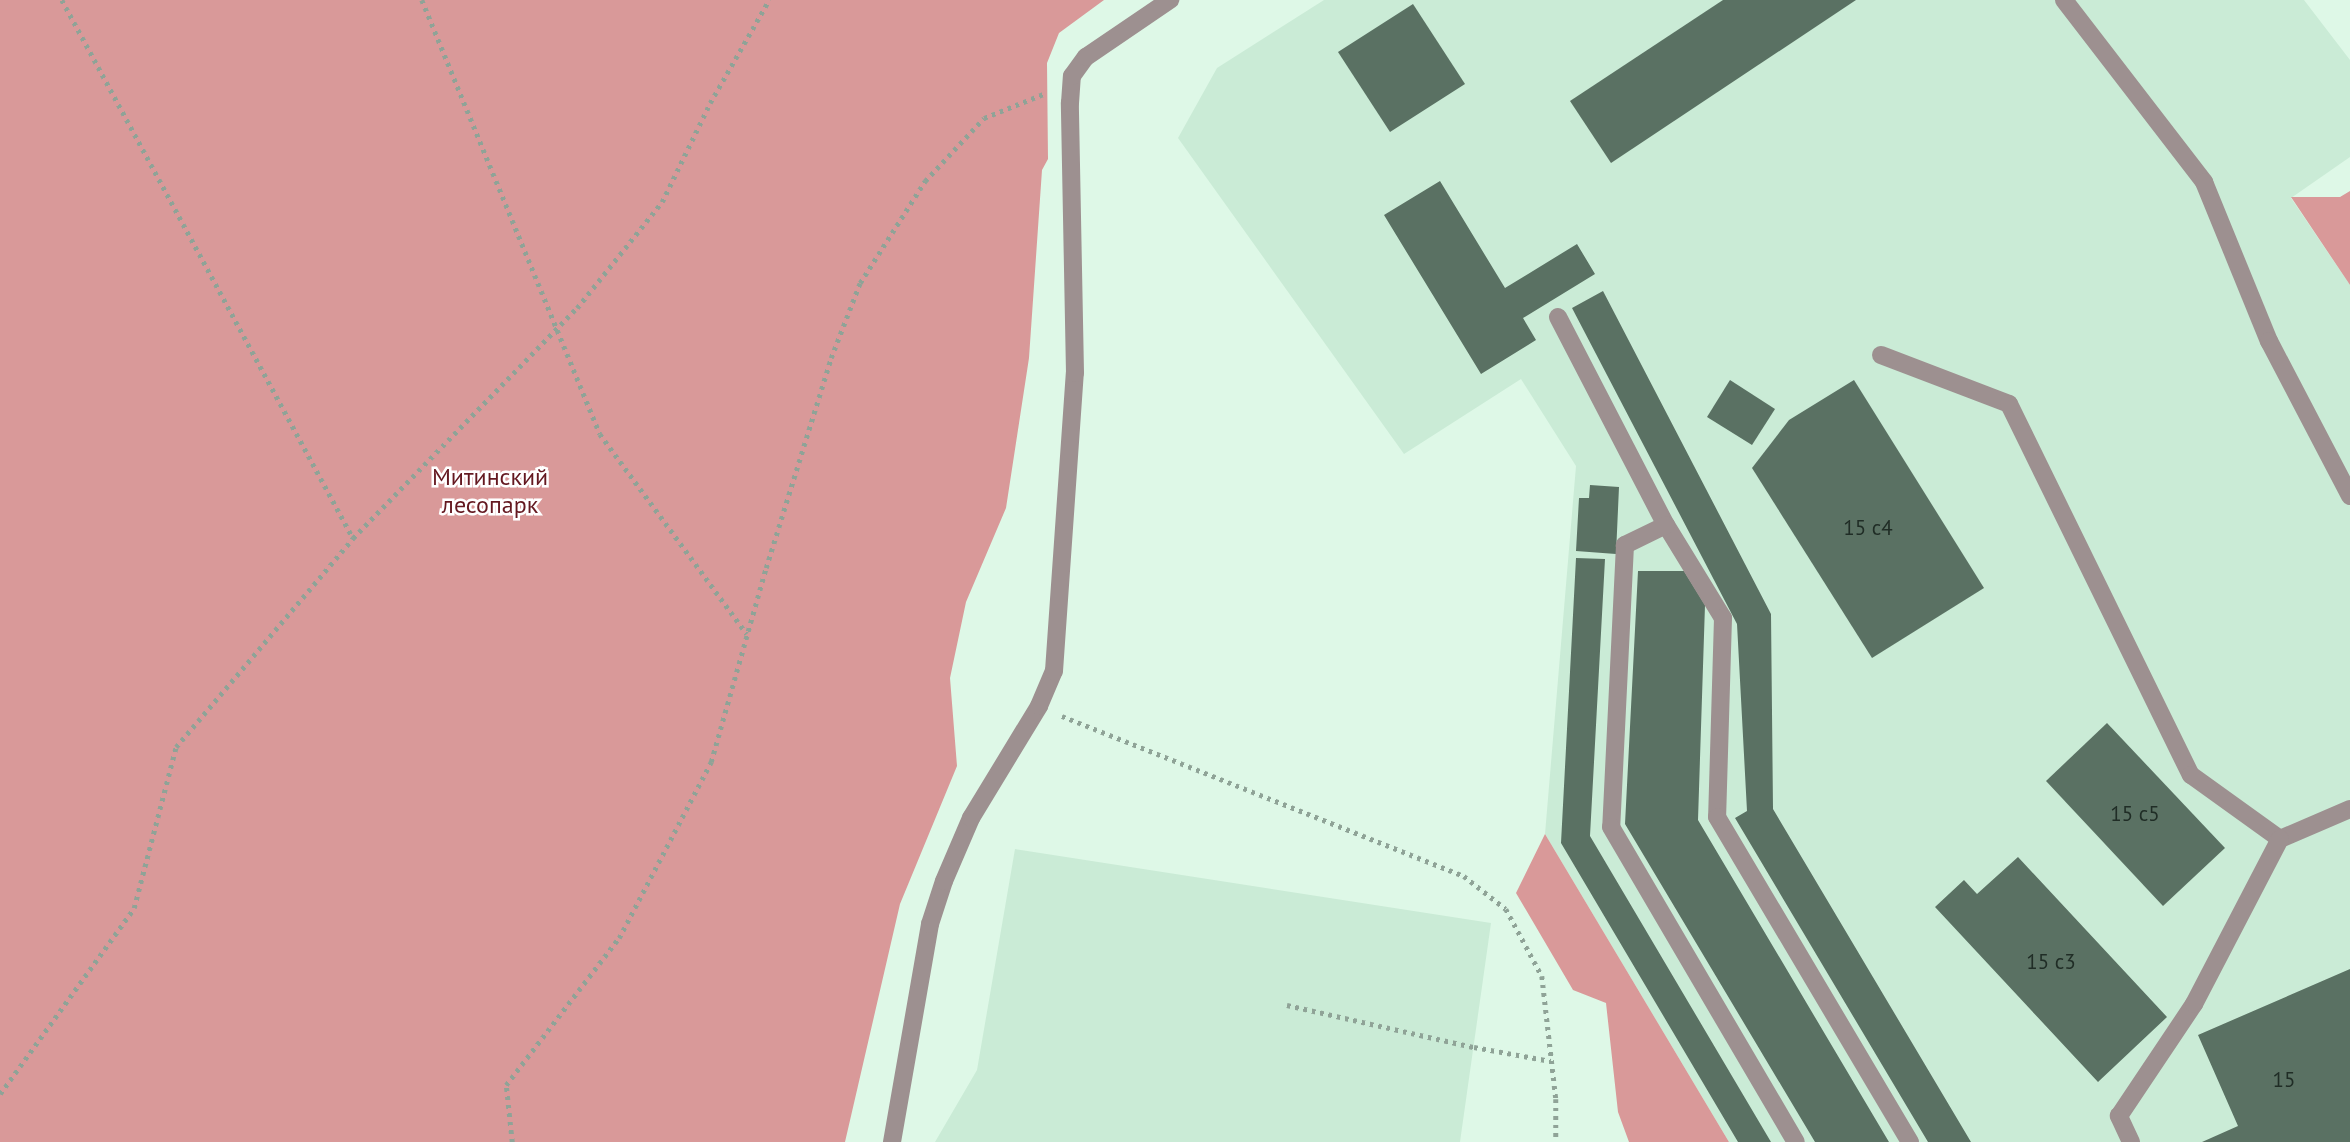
<!DOCTYPE html>
<html>
<head>
<meta charset="utf-8">
<style>
  body { margin:0 }
  #map { position:relative; width:2350px; height:1142px; overflow:hidden; background:#def8e7; font-family:"PT Sans",sans-serif }
  div>[style] { position:absolute }
  .built>* { inset:0; background:#caebd6 }
  .forest>* { inset:0; background:#d99999 }
  .building>* { inset:0; background:#5a7163 }
  .path>* { height:4.5px; margin-top:-2.25px; transform-origin:0; background:repeating-linear-gradient(90deg,#8fa397 0 3.5px,transparent 0 8.5px) }
  .service>* { height:18px; margin:-9px; padding:0 9px; transform-origin:9px; border-radius:9px; background:#9d9090 }
  span { translate:-50% -50%; white-space:nowrap; text-align:center; line-height:1.15; -webkit-text-stroke:5px #fff; paint-order:stroke }
  .number-label { font-size:21px; color:#202d26 }
  .number-label span { -webkit-text-stroke-width:0 }
  .park-label { font-size:24px; color:#641820 }
</style>
</head>
<body>
<div id="map">
  <div class="built">
    <div style="clip-path:polygon(1324px 0,2304px 0,2350px 60px,2350px 157px,2291px 198px,2350px 285px,2350px 1142px,1729px 1142px,1545px 834px,1576px 466px,1521px 379px,1404px 454px,1178px 138px,1217px 68px)"></div>
    <div style="clip-path:polygon(1015px 849px,1491px 923px,1460px 1142px,935px 1142px,977px 1070px)"></div>
  </div>
  <div class="forest">
    <div style="clip-path:polygon(0 0,1104px 0,1059px 33px,1047px 63px,1048px 159px,1042px 170px,1029px 358px,1006px 508px,966px 602px,950px 678px,957px 766px,900px 904px,845px 1142px,0 1142px)"></div>
    <div style="clip-path:polygon(2350px 191px,2350px 285px,2291px 197px,2340px 197px)"></div>
    <div style="clip-path:polygon(1545px 834px,1729px 1142px,1629px 1142px,1618px 1112px,1606px 1003px,1573px 990px,1516px 893px)"></div>
  </div>
  <div class="building">
    <div style="clip-path:polygon(1723px 0,1856px 0,1611px 163px,1570px 101px)"></div>
    <div style="clip-path:polygon(1413px 4px,1465px 84px,1390px 132px,1338px 52px)"></div>
    <div style="clip-path:polygon(1440px 181px,1505px 288px,1577px 244px,1595px 274px,1523px 318px,1536px 340px,1481px 374px,1384px 215px)"></div>
    <div style="clip-path:polygon(1603px 291px,1771px 614px,1773px 809px,1971px 1142px,1928px 1142px,1735px 818px,1747px 811px,1737px 624px,1572px 308px)"></div>
    <div style="clip-path:polygon(1730px 380px,1775px 409px,1752px 445px,1707px 417px)"></div>
    <div style="clip-path:polygon(1854px 380px,1984px 588px,1872px 658px,1752px 468px,1789px 420px)"></div>
    <div style="clip-path:polygon(1590px 485px,1619px 487px,1616px 554px,1576px 551px,1579px 498px,1589px 498px)"></div>
    <div style="clip-path:polygon(1576px 558px,1605px 559px,1590px 836px,1771px 1142px,1738px 1142px,1561px 843px)"></div>
    <div style="clip-path:polygon(1638px 571px,1684px 571px,1705px 605px,1698px 820px,1889px 1142px,1815px 1142px,1625px 824px)"></div>
    <div style="clip-path:polygon(2107px 723px,2225px 848px,2163px 906px,2046px 781px)"></div>
    <div style="clip-path:polygon(2018px 857px,2167px 1017px,2098px 1082px,1935px 907px,1964px 880px,1977px 894px)"></div>
    <div style="clip-path:polygon(2350px 969px,2350px 1142px,2202px 1142px,2238px 1126px,2198px 1035px)"></div>
  </div>
  <div class="path">
    <div style="left:62px;top:0;width:612px;rotate:61.59deg"></div>
    <div style="left:422px;top:0;width:469px;rotate:67.7deg"></div>
    <div style="left:600px;top:434px;width:248px;rotate:53.7deg"></div>
    <div style="left:1062px;top:716px;width:433px;rotate:21.7deg"></div>
    <div style="left:1464px;top:876px;width:53px;rotate:38.2deg"></div>
    <div style="left:1506px;top:909px;width:76px;rotate:61.8deg"></div>
    <div style="left:1542px;top:976px;width:124px;rotate:83.5deg"></div>
    <div style="left:1556px;top:1099px;width:43px;rotate:90deg"></div>
    <div style="left:1287px;top:1005px;width:192px;rotate:12.7deg"></div>
    <div style="left:1474px;top:1047px;width:78px;rotate:10.3deg"></div>
    <div style="left:0;top:1094px;width:229px;rotate:-54.2deg"></div>
    <div style="left:134px;top:908px;width:166px;rotate:-75.4deg"></div>
    <div style="left:176px;top:747px;width:274px;rotate:-49.7deg"></div>
    <div style="left:353px;top:538px;width:321px;rotate:-45.8deg"></div>
    <div style="left:577px;top:308px;width:136px;rotate:-51.3deg"></div>
    <div style="left:662px;top:202px;width:110px;rotate:-64.1deg"></div>
    <div style="left:710px;top:103px;width:119px;rotate:-60.2deg"></div>
    <div style="left:512px;top:1142px;width:57px;rotate:-96deg"></div>
    <div style="left:506px;top:1085px;width:185px;rotate:-52.5deg"></div>
    <div style="left:619px;top:938px;width:199px;rotate:-62.4deg"></div>
    <div style="left:711px;top:762px;width:202px;rotate:-74.2deg"></div>
    <div style="left:766px;top:568px;width:220px;rotate:-72.8deg"></div>
    <div style="left:831px;top:358px;width:80px;rotate:-68.9deg"></div>
    <div style="left:860px;top:283px;width:121px;rotate:-57.5deg"></div>
    <div style="left:925px;top:181px;width:86px;rotate:-46.9deg"></div>
    <div style="left:984px;top:118px;width:67px;rotate:-22deg"></div>
  </div>
  <div class="service">
    <div style="left:2064px;top:0;width:230px;rotate:52.4deg"></div>
    <div style="left:2204px;top:182px;width:172px;rotate:67.8deg"></div>
    <div style="left:2269px;top:341px;width:175px;rotate:62.4deg"></div>
    <div style="left:1558px;top:317px;width:234px;rotate:62.6deg"></div>
    <div style="left:1666px;top:525px;width:109px;rotate:58.5deg"></div>
    <div style="left:1723px;top:618px;width:199px;rotate:91.7deg"></div>
    <div style="left:1717px;top:817px;width:378px;rotate:59.3deg"></div>
    <div style="left:1881px;top:355px;width:137px;rotate:20.9deg"></div>
    <div style="left:2009px;top:404px;width:413px;rotate:63.9deg"></div>
    <div style="left:2191px;top:775px;width:110px;rotate:35.7deg"></div>
    <div style="left:2280px;top:839px;width:76px;rotate:-23.2deg"></div>
    <div style="left:1666px;top:525px;width:46px;rotate:154deg"></div>
    <div style="left:1625px;top:545px;width:282px;rotate:92.8deg"></div>
    <div style="left:1611px;top:827px;width:365px;rotate:59.6deg"></div>
    <div style="left:892px;top:1142px;width:221px;rotate:-80.1deg"></div>
    <div style="left:930px;top:924px;width:45px;rotate:-72deg"></div>
    <div style="left:944px;top:881px;width:69px;rotate:-66.8deg"></div>
    <div style="left:971px;top:818px;width:131px;rotate:-58.7deg"></div>
    <div style="left:1039px;top:706px;width:38px;rotate:-67deg"></div>
    <div style="left:1054px;top:671px;width:299px;rotate:-86deg"></div>
    <div style="left:1075px;top:373px;width:270px;rotate:-91.1deg"></div>
    <div style="left:1070px;top:103px;width:27px;rotate:-86deg"></div>
    <div style="left:1072px;top:76px;width:24px;rotate:-54deg"></div>
    <div style="left:1086px;top:57px;width:102px;rotate:-34.2deg"></div>
    <div style="left:2131px;top:1142px;width:29px;rotate:-115deg"></div>
    <div style="left:2119px;top:1116px;width:135px;rotate:-56.2deg"></div>
    <div style="left:2194px;top:1004px;width:186px;rotate:-62.5deg"></div>
  </div>
  <div class="number-label">
    <span style="left:1868px;top:528px">15 с4</span>
    <span style="left:2135px;top:814px">15 с5</span>
    <span style="left:2051px;top:962px">15 с3</span>
    <span style="left:2284px;top:1080px">15</span>
  </div>
  <div class="park-label">
    <span style="left:490px;top:491px">Митинский<br>лесопарк</span>
  </div>
</div>
</body>
</html>
